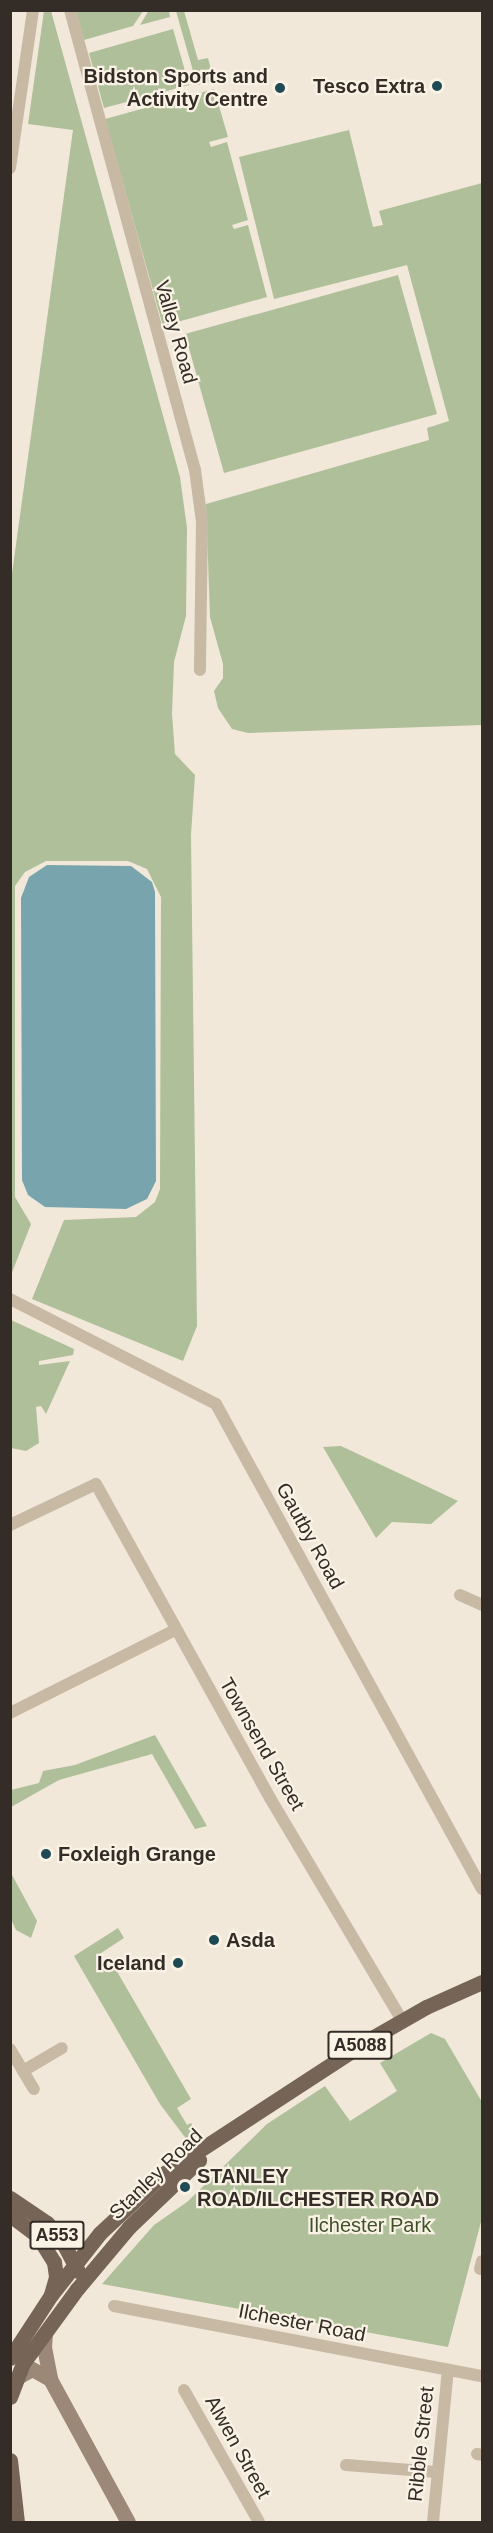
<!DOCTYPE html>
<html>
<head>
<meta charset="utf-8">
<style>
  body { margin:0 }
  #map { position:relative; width:493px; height:2533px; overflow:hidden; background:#f1e8d9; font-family:Arial,sans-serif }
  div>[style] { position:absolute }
  .green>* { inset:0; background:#aebf99 }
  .water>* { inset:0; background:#78a5ad }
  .street>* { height:12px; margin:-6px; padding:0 6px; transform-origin:6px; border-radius:6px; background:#c8b9a5 }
  .secondary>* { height:15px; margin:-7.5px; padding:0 7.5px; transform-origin:7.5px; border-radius:7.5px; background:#9c8877 }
  .primary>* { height:15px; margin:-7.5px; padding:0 7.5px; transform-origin:7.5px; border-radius:7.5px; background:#766557 }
  .dots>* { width:16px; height:16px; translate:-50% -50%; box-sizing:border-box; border:3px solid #f9f2e5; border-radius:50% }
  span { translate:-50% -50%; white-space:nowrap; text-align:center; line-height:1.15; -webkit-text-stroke:4.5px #f9f2e5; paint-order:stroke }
  .shield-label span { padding:2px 4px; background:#f9f2e5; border:2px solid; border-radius:4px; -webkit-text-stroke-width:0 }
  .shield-label { font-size:18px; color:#342c26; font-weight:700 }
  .poi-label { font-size:20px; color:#342c26; font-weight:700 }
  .right { translate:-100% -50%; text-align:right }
  .left { translate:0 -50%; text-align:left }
  .street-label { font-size:20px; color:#342c26 }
  .park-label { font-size:20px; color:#3f522a }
  .frame { position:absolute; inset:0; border:12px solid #342c26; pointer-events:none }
</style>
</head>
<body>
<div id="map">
  <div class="green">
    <div style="clip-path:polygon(149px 10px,169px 11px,170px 17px,140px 25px)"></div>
    <div style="clip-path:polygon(51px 11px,180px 477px,187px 528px,186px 616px,174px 662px,172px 714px,175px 754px,195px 775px,191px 835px,197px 1326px,183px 1361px,32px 1299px,64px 1220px,136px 1217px,155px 1202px,160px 1189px,161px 897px,147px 869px,128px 861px,46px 861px,25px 872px,15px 886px,15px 1197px,31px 1224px,11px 1275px,10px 588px,73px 130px,28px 124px,44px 11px)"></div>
    <div style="clip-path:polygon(76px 11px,143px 11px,133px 26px,84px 40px)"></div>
    <div style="clip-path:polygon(176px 11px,184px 11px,198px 60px,208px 58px,214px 81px,197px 85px)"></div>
    <div style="clip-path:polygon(173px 29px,189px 85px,104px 108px,89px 53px)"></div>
    <div style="clip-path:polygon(214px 89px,228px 137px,209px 142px,211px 147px,227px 142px,248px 220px,232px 225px,234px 229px,248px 225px,267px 297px,163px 326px,105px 119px)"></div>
    <div style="clip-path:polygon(349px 130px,373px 227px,383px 225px,379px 211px,482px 183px,482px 725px,248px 733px,232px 729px,218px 708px,214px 691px,223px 678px,223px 664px,210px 617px,206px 504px,429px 440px,427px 428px,449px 421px,407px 265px,274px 299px,239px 157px)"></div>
    <div style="clip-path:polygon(398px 275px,437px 414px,224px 473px,185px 334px)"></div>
    <div style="clip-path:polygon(11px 1320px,74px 1349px,73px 1355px,39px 1361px,39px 1365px,70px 1361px,46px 1414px,41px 1406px,36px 1407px,39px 1443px,26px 1451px,11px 1448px)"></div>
    <div style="clip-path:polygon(341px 1446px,458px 1501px,431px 1524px,392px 1522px,376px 1538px,323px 1447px)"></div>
    <div style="clip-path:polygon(155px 1735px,207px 1826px,195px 1829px,152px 1754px,59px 1780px,11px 1807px,11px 1790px,39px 1783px,43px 1771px,75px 1765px)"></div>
    <div style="clip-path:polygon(11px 1873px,37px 1921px,31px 1938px,16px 1930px,11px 1919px)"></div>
    <div style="clip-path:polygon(118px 1928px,124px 1938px,98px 1955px,108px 1972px,115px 1968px,191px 2099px,177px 2108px,187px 2125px,191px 2123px,195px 2129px,187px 2140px,160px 2104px,74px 1956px)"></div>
    <div style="clip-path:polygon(431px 2033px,445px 2039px,482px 2102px,482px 2218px,448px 2347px,102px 2284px,154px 2225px,187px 2202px,267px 2124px,325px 2086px,350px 2121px,397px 2091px,380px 2063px)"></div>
  </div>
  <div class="water">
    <div style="clip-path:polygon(47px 865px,131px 866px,152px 882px,155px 892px,156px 1181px,147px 1199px,126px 1209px,45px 1207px,28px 1195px,22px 1180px,21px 898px,29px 877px)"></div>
  </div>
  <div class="street">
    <div style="left:70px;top:10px;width:477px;rotate:74.8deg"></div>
    <div style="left:195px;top:470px;width:52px;rotate:82.3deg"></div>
    <div style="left:202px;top:522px;width:148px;rotate:90.8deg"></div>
    <div style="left:10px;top:168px;width:160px;rotate:-81.7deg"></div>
    <div style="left:10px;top:1299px;width:231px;rotate:27deg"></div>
    <div style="left:216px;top:1404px;width:553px;rotate:61.26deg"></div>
    <div style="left:10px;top:1525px;width:95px;rotate:-25.5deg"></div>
    <div style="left:96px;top:1484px;width:359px;rotate:61deg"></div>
    <div style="left:270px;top:1798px;width:258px;rotate:59.3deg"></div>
    <div style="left:460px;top:1595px;width:24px;rotate:24deg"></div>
    <div style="left:10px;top:1713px;width:185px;rotate:-26.7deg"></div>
    <div style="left:10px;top:2049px;width:26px;rotate:59deg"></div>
    <div style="left:23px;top:2071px;width:45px;rotate:-30.5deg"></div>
    <div style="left:23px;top:2071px;width:21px;rotate:59deg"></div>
    <div style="left:480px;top:2269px;width:8px;rotate:-76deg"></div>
    <div style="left:114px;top:2306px;width:375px;rotate:10.8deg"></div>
    <div style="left:184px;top:2390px;width:152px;rotate:60.4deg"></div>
    <div style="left:477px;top:2454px;width:5px;rotate:11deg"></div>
    <div style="left:346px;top:2465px;width:91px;rotate:4.4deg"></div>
    <div style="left:433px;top:2522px;width:153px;rotate:-84.4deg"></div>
  </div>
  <div class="secondary">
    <div style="left:45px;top:2333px;width:14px;rotate:94deg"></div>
    <div style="left:44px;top:2347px;width:33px;rotate:79deg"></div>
    <div style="left:50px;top:2379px;width:163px;rotate:61.4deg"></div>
    <div style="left:16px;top:2378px;width:18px;rotate:-29deg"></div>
    <div style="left:32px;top:2369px;width:21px;rotate:29deg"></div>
  </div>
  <div class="primary">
    <div style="left:10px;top:2198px;width:45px;rotate:34deg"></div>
    <div style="left:47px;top:2223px;width:23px;rotate:50deg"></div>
    <div style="left:62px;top:2241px;width:34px;rotate:62deg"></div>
    <div style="left:10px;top:2215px;width:34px;rotate:37deg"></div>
    <div style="left:37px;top:2235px;width:32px;rotate:58deg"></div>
    <div style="left:54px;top:2262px;width:15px;rotate:82deg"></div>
    <div style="left:56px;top:2277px;width:19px;rotate:106deg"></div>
    <div style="left:51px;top:2295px;width:75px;rotate:123.1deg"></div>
    <div style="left:51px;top:2295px;width:79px;rotate:-51.7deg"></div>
    <div style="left:100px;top:2233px;width:86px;rotate:-43.1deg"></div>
    <div style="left:163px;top:2174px;width:247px;rotate:-33.1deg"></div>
    <div style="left:370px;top:2039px;width:64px;rotate:-29.7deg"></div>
    <div style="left:426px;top:2007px;width:61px;rotate:-24.1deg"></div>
    <div style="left:10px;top:2397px;width:36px;rotate:-69deg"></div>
    <div style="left:23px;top:2363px;width:92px;rotate:-53.9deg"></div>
    <div style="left:77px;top:2289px;width:81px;rotate:-50deg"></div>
    <div style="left:129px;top:2227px;width:97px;rotate:-43.7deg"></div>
    <div style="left:10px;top:2460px;width:62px;rotate:83.6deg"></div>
  </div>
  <div class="dots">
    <div style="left:437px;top:86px;background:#1d4a55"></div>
    <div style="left:280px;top:88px;background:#1d4a55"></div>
    <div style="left:46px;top:1854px;background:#1d4a55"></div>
    <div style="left:214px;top:1940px;background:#1d4a55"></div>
    <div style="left:178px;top:1963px;background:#1d4a55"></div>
    <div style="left:185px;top:2187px;background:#1d4a55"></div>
  </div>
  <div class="shield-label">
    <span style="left:360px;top:2045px">A5088</span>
    <span style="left:57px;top:2235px">A553</span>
  </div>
  <div class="poi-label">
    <span class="right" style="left:268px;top:88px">Bidston Sports and<br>Activity Centre</span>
    <span class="right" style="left:425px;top:86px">Tesco Extra</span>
    <span class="left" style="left:58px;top:1854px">Foxleigh Grange</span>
    <span class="left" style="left:226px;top:1940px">Asda</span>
    <span class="right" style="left:166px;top:1963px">Iceland</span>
    <span class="left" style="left:197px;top:2188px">STANLEY<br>ROAD/ILCHESTER ROAD</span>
  </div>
  <div class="street-label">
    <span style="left:176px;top:332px;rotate:74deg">Valley Road</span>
    <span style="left:310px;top:1536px;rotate:61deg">Gautby Road</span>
    <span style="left:262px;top:1744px;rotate:60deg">Townsend Street</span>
    <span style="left:156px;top:2174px;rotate:-44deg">Stanley Road</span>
    <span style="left:302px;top:2323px;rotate:11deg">Ilchester Road</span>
    <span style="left:421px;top:2444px;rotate:-84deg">Ribble Street</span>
    <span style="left:238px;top:2447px;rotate:61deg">Alwen Street</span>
  </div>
  <div class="park-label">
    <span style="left:370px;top:2225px">Ilchester Park</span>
  </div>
  <div class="frame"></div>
</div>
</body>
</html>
